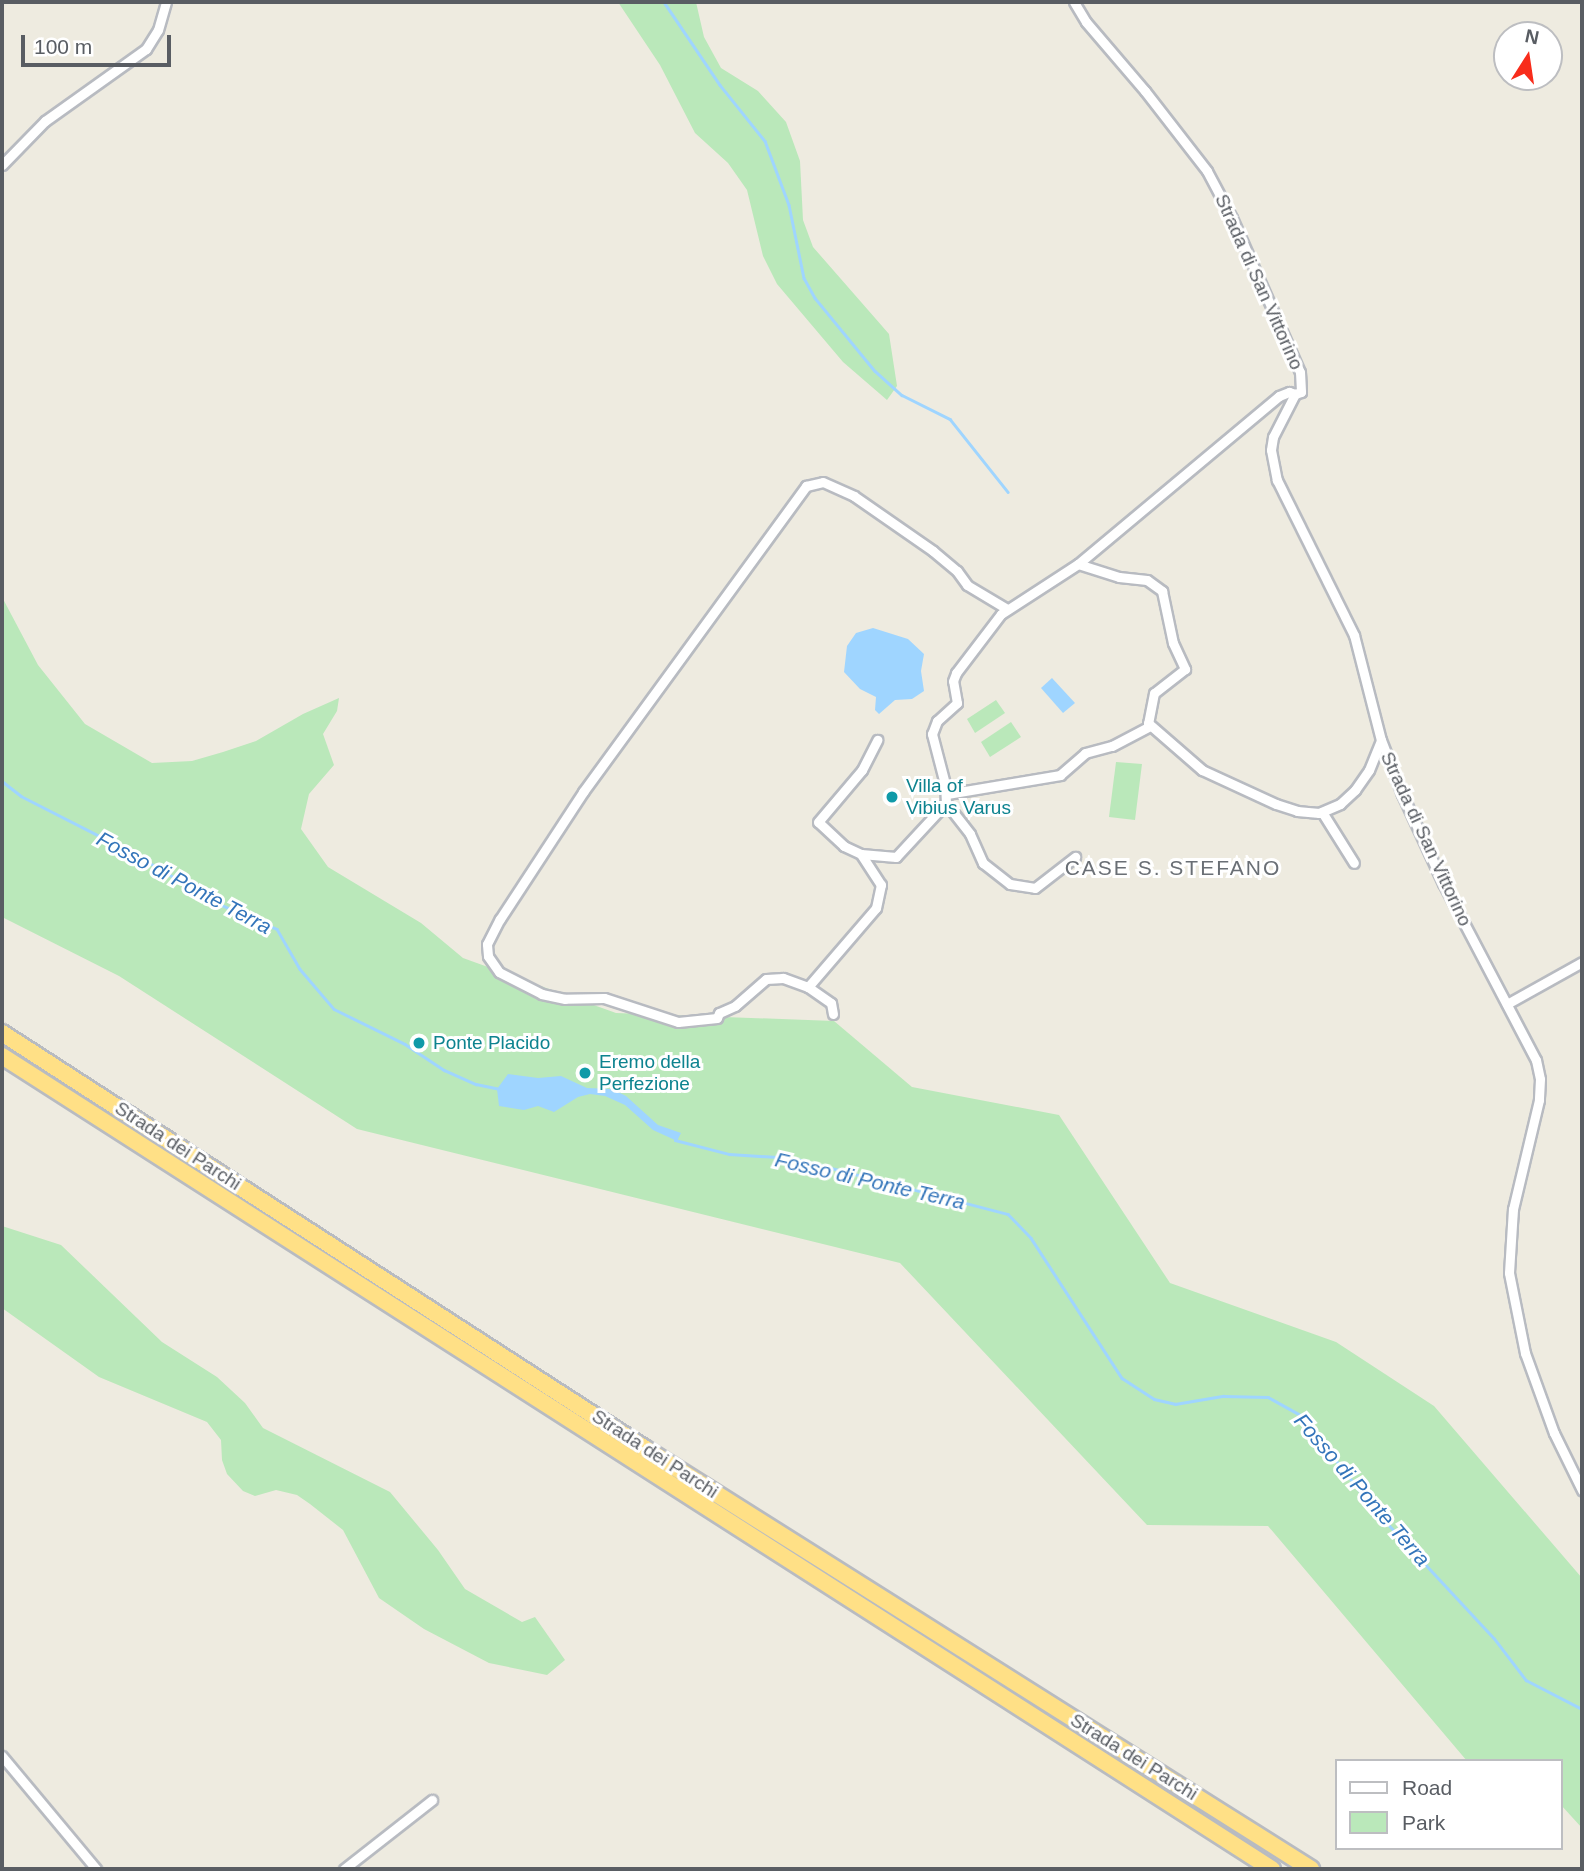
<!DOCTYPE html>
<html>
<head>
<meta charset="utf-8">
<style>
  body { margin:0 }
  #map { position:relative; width:1584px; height:1871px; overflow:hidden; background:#eeebe0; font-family:Helvetica,sans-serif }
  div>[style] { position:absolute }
  .green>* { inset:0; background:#bae8ba }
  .water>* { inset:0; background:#9fd5ff }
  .stream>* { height:2.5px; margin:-1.25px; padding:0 1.25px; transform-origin:1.25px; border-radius:1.25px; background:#9fd5ff }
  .roads { filter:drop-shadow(2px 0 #b8bbc1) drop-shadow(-2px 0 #b8bbc1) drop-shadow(0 2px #b8bbc1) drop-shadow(0 -2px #b8bbc1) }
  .street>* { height:9px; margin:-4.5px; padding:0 4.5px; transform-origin:4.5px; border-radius:4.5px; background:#fff }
  .highway>* { height:16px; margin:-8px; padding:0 8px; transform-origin:8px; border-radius:8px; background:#ffe086 }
  .dots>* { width:19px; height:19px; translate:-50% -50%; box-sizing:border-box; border:4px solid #fff; border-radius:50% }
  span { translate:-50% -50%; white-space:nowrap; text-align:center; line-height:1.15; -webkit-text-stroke:6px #fff; paint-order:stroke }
  .street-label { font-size:19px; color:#595d63 }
  .culture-label { font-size:19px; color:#0d838f }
  .left { translate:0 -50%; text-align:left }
  .neighbourhood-label { font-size:21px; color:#6a6f75; letter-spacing:2px }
  .water-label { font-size:21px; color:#3375ba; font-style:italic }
  .frame { position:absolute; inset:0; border:4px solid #595d63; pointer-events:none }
  .legend { position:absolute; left:1335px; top:1759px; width:228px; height:91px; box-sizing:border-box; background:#fff; border:2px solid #bdbec1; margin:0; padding:9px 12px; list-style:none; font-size:21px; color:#595d63 }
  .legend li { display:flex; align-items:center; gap:14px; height:35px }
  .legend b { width:35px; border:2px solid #bdbec1 }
  .north { position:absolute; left:1493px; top:21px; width:70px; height:70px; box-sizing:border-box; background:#fff; border:2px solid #bdbec1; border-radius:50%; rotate:12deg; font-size:19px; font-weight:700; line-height:28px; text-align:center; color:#595d63 }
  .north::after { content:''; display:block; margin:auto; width:24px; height:32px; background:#f82c1b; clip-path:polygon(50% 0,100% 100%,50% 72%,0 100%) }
  .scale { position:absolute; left:21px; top:35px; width:150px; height:32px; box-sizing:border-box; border:4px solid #595d63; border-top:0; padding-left:9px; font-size:21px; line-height:24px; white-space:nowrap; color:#595d63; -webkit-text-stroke:5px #fff; paint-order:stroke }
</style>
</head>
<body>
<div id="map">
  <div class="green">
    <div style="clip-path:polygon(618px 2px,696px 2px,704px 37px,721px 68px,758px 91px,786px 122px,800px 161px,803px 220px,813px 247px,889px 334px,897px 386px,887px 400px,843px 362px,777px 284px,763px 256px,747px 190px,728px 163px,695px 133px,660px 65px)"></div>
    <div style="clip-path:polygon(2px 597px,38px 665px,85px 724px,152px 763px,192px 761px,223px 752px,256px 741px,303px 714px,339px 698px,337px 711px,323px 734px,334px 765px,309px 794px,301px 829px,328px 867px,421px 923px,463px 958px,616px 1013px,834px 1021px,912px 1087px,1059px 1115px,1170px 1283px,1336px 1342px,1434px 1406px,1582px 1578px,1582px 1828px,1561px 1805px,1561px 1761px,1467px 1761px,1268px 1526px,1147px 1525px,900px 1263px,357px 1129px,119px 976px,2px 917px)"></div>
    <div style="clip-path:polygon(996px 700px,1005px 713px,975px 733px,967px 719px)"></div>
    <div style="clip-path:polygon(1011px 722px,1021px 737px,990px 757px,981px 742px)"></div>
    <div style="clip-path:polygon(1116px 762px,1142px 764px,1135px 820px,1109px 817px)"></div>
    <div style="clip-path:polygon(2px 1226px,61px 1245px,162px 1342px,217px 1377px,245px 1403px,263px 1428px,390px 1492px,438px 1550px,465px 1589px,522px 1622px,535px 1617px,565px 1660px,547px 1675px,489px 1663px,424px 1629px,379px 1598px,343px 1530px,310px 1504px,297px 1495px,276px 1490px,255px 1496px,243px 1491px,227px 1474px,222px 1460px,221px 1440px,207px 1422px,99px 1377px,2px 1308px)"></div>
  </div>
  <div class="water">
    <div style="clip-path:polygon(873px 628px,908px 639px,924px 654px,921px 671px,924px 691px,912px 699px,895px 700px,879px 714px,875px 710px,876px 697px,860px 689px,844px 672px,847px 646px,856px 633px)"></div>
    <div style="clip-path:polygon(1052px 678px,1075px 703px,1063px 713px,1041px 688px)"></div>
    <div style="clip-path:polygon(508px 1074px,538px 1078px,561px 1076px,587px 1088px,612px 1089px,626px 1096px,658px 1125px,681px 1133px,677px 1141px,653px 1130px,625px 1105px,605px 1096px,590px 1094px,578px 1097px,554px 1112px,538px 1106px,524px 1110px,499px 1106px,497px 1089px)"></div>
  </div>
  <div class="stream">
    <div style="left:664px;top:2px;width:100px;rotate:56deg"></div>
    <div style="left:720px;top:85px;width:72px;rotate:51.2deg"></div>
    <div style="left:765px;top:141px;width:68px;rotate:69.4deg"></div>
    <div style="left:789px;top:205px;width:75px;rotate:78.4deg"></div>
    <div style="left:804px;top:278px;width:23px;rotate:61deg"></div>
    <div style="left:815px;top:298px;width:94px;rotate:50.6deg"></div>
    <div style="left:875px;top:371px;width:36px;rotate:42deg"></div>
    <div style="left:902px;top:395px;width:54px;rotate:26.6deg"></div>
    <div style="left:950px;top:419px;width:93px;rotate:51.5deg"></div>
    <div style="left:2px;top:781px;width:24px;rotate:38deg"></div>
    <div style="left:21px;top:796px;width:126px;rotate:27deg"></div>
    <div style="left:133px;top:853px;width:100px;rotate:30.7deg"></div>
    <div style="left:219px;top:904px;width:63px;rotate:23.3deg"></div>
    <div style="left:277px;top:929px;width:46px;rotate:60.1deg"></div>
    <div style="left:300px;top:969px;width:52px;rotate:49.6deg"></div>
    <div style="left:334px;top:1009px;width:79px;rotate:26.2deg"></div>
    <div style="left:405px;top:1044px;width:47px;rotate:33.7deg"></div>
    <div style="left:444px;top:1070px;width:35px;rotate:24deg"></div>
    <div style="left:476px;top:1084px;width:24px;rotate:12deg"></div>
    <div style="left:675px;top:1140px;width:56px;rotate:14.5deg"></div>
    <div style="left:729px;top:1154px;width:64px;rotate:3.6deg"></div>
    <div style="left:793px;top:1158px;width:222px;rotate:14.6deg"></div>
    <div style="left:1008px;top:1214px;width:33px;rotate:46deg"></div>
    <div style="left:1031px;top:1238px;width:167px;rotate:57deg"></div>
    <div style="left:1122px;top:1378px;width:38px;rotate:33deg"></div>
    <div style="left:1154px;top:1399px;width:22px;rotate:13deg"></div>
    <div style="left:1175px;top:1404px;width:49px;rotate:-9.5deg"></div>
    <div style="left:1223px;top:1396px;width:45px;rotate:1.3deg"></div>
    <div style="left:1268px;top:1397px;width:38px;rotate:29deg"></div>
    <div style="left:1301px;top:1415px;width:119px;rotate:52.2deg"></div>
    <div style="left:1374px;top:1509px;width:176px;rotate:47.1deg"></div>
    <div style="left:1494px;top:1638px;width:53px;rotate:52.7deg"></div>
    <div style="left:1526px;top:1680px;width:63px;rotate:27.4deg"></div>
  </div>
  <div class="roads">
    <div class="street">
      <div style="left:1074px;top:2px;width:23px;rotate:59deg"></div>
      <div style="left:1086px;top:22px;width:91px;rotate:49.5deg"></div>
      <div style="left:1145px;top:91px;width:101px;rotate:52.2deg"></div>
      <div style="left:1207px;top:171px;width:53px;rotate:62deg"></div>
      <div style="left:1232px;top:218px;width:168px;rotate:66.2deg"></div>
      <div style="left:1300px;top:372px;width:20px;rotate:87deg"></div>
      <div style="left:1301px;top:392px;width:6px;rotate:162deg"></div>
      <div style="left:1295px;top:394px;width:48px;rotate:117.1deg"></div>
      <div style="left:1273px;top:437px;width:13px;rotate:99deg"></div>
      <div style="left:1271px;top:450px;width:31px;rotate:79deg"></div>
      <div style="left:1277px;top:480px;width:173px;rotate:63.6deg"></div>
      <div style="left:1354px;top:635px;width:108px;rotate:75.6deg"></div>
      <div style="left:1381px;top:740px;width:58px;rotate:68.7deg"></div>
      <div style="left:1402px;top:794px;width:98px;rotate:65.3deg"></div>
      <div style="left:1443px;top:883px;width:200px;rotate:62.3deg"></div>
      <div style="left:1536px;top:1060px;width:19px;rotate:78deg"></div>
      <div style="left:1540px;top:1079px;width:21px;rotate:93deg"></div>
      <div style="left:1539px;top:1100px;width:112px;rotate:103.4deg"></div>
      <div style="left:1513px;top:1209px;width:64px;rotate:93.6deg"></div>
      <div style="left:1509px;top:1273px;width:82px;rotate:78.7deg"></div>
      <div style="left:1525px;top:1353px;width:85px;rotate:70.1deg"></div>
      <div style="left:1554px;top:1433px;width:64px;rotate:63.8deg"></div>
      <div style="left:2px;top:165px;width:62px;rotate:-45.7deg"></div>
      <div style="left:45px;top:121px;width:124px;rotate:-35.5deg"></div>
      <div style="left:146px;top:49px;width:22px;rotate:-58deg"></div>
      <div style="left:158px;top:30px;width:29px;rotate:-74deg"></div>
      <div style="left:1078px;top:564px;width:43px;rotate:17.6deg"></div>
      <div style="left:1119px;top:577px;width:28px;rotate:6deg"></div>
      <div style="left:1147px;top:580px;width:19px;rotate:36deg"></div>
      <div style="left:1162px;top:591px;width:53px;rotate:78.1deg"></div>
      <div style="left:1173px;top:643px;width:29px;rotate:65deg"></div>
      <div style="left:1185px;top:669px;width:39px;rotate:142deg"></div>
      <div style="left:1154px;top:693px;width:31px;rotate:101deg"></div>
      <div style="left:1148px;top:723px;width:72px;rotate:41deg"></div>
      <div style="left:1202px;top:770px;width:81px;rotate:24.7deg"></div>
      <div style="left:1276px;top:804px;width:22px;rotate:18deg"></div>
      <div style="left:1297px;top:811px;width:22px;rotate:5deg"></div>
      <div style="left:1319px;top:813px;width:23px;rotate:-23deg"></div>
      <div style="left:1340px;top:804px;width:21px;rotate:-43deg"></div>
      <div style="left:1355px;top:790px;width:24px;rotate:-55deg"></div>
      <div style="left:1369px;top:770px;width:32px;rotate:-68deg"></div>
      <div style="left:947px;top:794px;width:115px;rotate:-9.5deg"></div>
      <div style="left:1060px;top:775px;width:33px;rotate:-41deg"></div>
      <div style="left:1085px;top:753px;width:28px;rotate:-15deg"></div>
      <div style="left:1112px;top:746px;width:43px;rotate:-27.8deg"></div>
      <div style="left:946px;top:803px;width:39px;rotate:52deg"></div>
      <div style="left:970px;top:834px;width:32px;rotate:66deg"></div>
      <div style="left:983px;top:863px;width:34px;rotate:38deg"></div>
      <div style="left:1010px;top:884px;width:25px;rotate:9deg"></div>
      <div style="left:1035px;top:888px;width:51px;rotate:-37.8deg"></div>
      <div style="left:1322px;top:812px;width:60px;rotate:57.9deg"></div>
      <div style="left:861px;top:854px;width:19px;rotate:-155deg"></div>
      <div style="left:844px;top:846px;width:35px;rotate:-137deg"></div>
      <div style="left:818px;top:822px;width:68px;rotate:-49.8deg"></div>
      <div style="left:862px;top:770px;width:34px;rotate:-63deg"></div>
      <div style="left:808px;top:987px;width:27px;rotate:-160deg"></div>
      <div style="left:783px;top:978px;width:17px;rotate:177deg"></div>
      <div style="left:766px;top:979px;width:41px;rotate:138.9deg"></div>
      <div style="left:735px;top:1006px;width:17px;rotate:156deg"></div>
      <div style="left:719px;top:1013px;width:5px;rotate:112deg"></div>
      <div style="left:717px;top:1018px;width:39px;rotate:174deg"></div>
      <div style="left:678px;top:1022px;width:78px;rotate:-162deg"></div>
      <div style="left:604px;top:998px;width:39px;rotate:179deg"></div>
      <div style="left:565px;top:999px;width:24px;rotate:-168deg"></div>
      <div style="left:542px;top:994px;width:48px;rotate:-152.9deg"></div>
      <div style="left:499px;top:972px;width:19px;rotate:-125deg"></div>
      <div style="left:488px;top:956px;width:12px;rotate:-95deg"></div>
      <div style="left:487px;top:944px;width:28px;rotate:-63deg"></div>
      <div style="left:500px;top:919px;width:152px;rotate:-56.8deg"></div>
      <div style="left:583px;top:792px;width:379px;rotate:-53.9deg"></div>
      <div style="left:806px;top:486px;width:17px;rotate:-13deg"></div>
      <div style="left:823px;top:482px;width:34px;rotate:24deg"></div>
      <div style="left:854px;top:496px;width:96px;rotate:34.8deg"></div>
      <div style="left:933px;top:551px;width:31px;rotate:40deg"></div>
      <div style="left:957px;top:571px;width:17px;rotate:54deg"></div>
      <div style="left:967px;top:585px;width:47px;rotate:31deg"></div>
      <div style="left:1507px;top:1004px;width:86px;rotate:-29.2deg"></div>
      <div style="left:833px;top:1014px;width:11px;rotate:-100deg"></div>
      <div style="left:831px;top:1003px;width:28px;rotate:-145deg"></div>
      <div style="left:808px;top:987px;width:104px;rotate:-49.3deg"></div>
      <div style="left:876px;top:908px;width:24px;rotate:-78deg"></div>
      <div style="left:881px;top:885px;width:37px;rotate:-123deg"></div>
      <div style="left:861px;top:854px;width:35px;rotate:5deg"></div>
      <div style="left:896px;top:857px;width:74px;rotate:-47.2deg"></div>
      <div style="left:946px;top:803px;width:19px;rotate:-93deg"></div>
      <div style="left:945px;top:784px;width:52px;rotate:-104.6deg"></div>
      <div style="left:932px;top:734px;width:14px;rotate:-69deg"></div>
      <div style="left:937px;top:721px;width:27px;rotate:-42deg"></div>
      <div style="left:957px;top:703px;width:22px;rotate:-100deg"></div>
      <div style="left:953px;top:681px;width:9px;rotate:-69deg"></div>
      <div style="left:956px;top:673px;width:74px;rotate:-52.7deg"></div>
      <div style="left:1001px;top:614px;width:92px;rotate:-33deg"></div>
      <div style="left:1078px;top:564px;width:262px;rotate:-39.9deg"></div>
      <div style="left:1279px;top:396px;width:11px;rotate:-22deg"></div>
      <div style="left:1289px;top:392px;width:6px;rotate:18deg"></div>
      <div style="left:2px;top:1756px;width:147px;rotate:50.2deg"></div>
      <div style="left:344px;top:1869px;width:112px;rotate:-38.1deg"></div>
    </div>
    <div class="highway">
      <div style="left:2px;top:1033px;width:764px;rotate:32.88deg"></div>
      <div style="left:644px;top:1448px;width:789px;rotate:32.26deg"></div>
      <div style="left:2px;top:1056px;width:1508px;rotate:32.63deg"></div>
    </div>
  </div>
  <div class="dots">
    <div style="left:892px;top:797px;background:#0f9aa8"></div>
    <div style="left:419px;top:1043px;background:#0f9aa8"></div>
    <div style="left:585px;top:1073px;background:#0f9aa8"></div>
  </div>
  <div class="street-label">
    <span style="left:1259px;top:282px;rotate:66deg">Strada di San Vittorino</span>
    <span style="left:1426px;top:839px;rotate:65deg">Strada di San Vittorino</span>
    <span style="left:178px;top:1146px;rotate:33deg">Strada dei Parchi</span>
    <span style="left:655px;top:1454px;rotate:33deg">Strada dei Parchi</span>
    <span style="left:1134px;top:1757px;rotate:32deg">Strada dei Parchi</span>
  </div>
  <div class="culture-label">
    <span class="left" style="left:906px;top:797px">Villa of<br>Vibius Varus</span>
    <span class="left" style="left:433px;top:1043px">Ponte Placido</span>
    <span class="left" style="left:599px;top:1073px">Eremo della<br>Perfezione</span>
  </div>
  <div class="neighbourhood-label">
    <span style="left:1173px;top:868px">CASE S. STEFANO</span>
  </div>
  <div class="water-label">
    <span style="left:184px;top:883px;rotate:28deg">Fosso di Ponte Terra</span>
    <span style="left:870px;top:1181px;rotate:13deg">Fosso di Ponte Terra</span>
    <span style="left:1362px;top:1490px;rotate:49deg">Fosso di Ponte Terra</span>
  </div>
  <div class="frame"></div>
  <ul class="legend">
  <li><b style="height:9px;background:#fff"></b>Road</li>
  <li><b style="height:19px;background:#bae8ba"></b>Park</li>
  </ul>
  <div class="north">N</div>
  <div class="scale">100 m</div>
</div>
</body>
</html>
